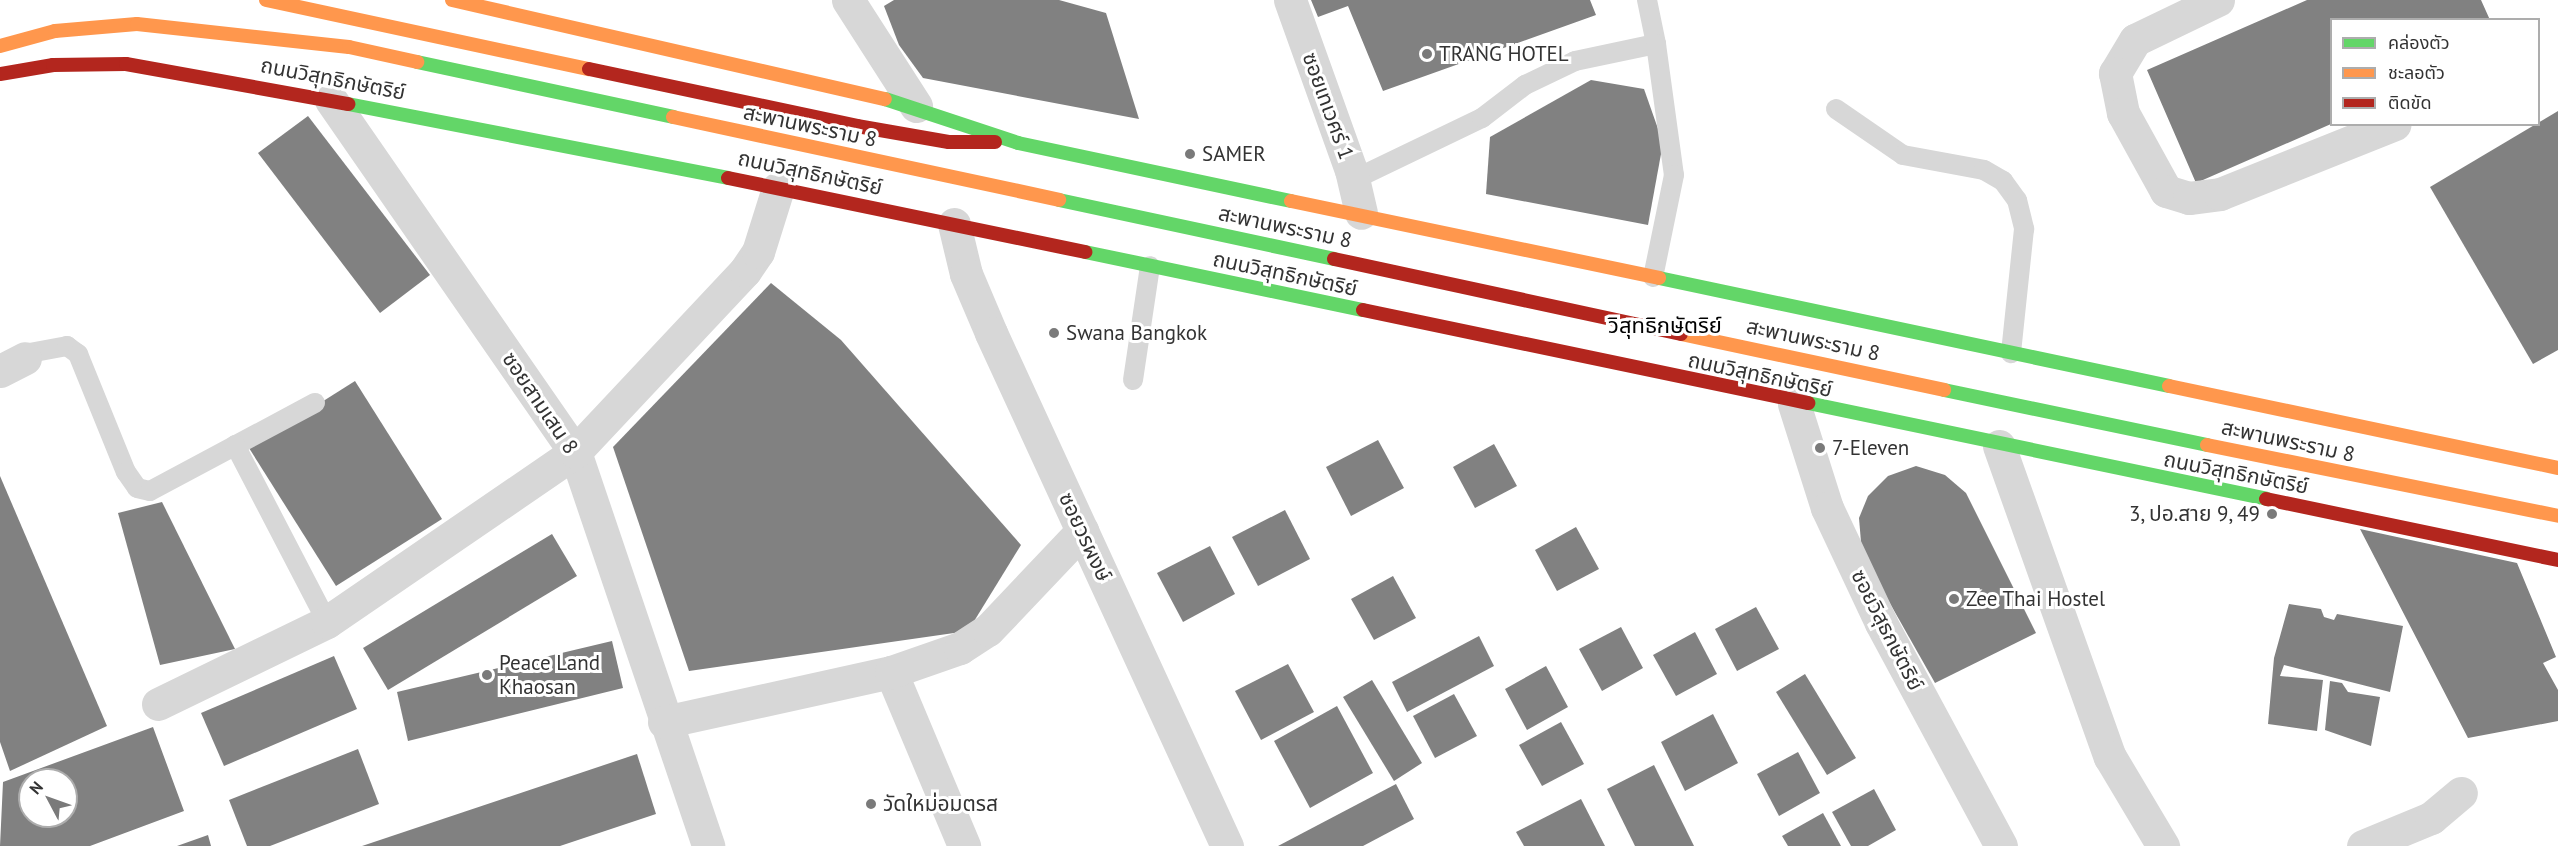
<!DOCTYPE html>
<html>
<head>
<meta charset="utf-8">
<style>
  body { margin:0 }
  #map { position:relative; width:2558px; height:846px; overflow:hidden; background:#fff; font-family:"PT Sans","Noto Sans Thai",sans-serif }
  div>[style] { position:absolute }
  .building>* { inset:0; background:#818181 }
  .lane>* { height:20px; margin:-10px; padding:0 10px; transform-origin:10px; border-radius:10px; background:#d7d7d7 }
  .street>* { height:33px; margin:-16.5px; padding:0 16.5px; transform-origin:16.5px; border-radius:16.5px; background:#d7d7d7 }
  .fast>* { height:14px; margin:-7px; padding:0 7px; transform-origin:7px; border-radius:7px; background:#63d668 }
  .slow>* { height:14px; margin:-7px; padding:0 7px; transform-origin:7px; border-radius:7px; background:#ff974d }
  .jam>* { height:14px; margin:-7px; padding:0 7px; transform-origin:7px; border-radius:7px; background:#b3261e }
  .dots>* { width:16px; height:16px; translate:-50% -50%; box-sizing:border-box; border:3px solid #fff; border-radius:50% }
  span { translate:-50% -50%; white-space:nowrap; text-align:center; line-height:1.15; -webkit-text-stroke:6px #fff; paint-order:stroke }
  .poi-label { font-size:21px; color:#333 }
  .left { translate:0 -50%; text-align:left }
  .right { translate:-100% -50%; text-align:right }
  .street-label { font-size:21px; color:#333 }
  .neighbourhood-label { font-size:22px; color:#000 }
  .legend { position:absolute; left:2330px; top:18px; width:210px; height:108px; box-sizing:border-box; background:#fff; border:2px solid #adadad; margin:0; padding:8px 10px; list-style:none; font-size:18px; color:#333 }
  .legend li { display:flex; align-items:center; gap:12px; height:30px }
  .legend b { width:30px; border:2px solid #adadad }
  .north { position:absolute; left:18px; top:768px; width:60px; height:60px; box-sizing:border-box; background:#fff; border:2px solid #adadad; border-radius:50%; rotate:311deg; font-size:16px; font-weight:700; line-height:24px; text-align:center; color:#333 }
  .north::after { content:''; display:block; margin:auto; width:21px; height:27px; background:#7a7a7a; clip-path:polygon(50% 0,100% 100%,50% 72%,0 100%) }
</style>
</head>
<body>
<div id="map">
  <div class="building">
    <div style="clip-path:polygon(894px 0,1059px 0,1106px 13px,1139px 119px,923px 78px,899px 45px,884px 6px)"></div>
    <div style="clip-path:polygon(1311px 0,1590px 0,1596px 15px,1383px 91px,1348px 6px,1318px 17px)"></div>
    <div style="clip-path:polygon(2307px 0,2481px 0,2490px 20px,2331px 20px,2331px 124px,2196px 183px,2147px 70px)"></div>
    <div style="clip-path:polygon(1591px 80px,1644px 89px,1663px 143px,1648px 225px,1486px 194px,1490px 137px)"></div>
    <div style="clip-path:polygon(2558px 111px,2558px 350px,2533px 364px,2430px 187px)"></div>
    <div style="clip-path:polygon(308px 116px,430px 275px,380px 313px,258px 153px)"></div>
    <div style="clip-path:polygon(771px 283px,841px 340px,1021px 545px,968px 631px,689px 671px,613px 447px)"></div>
    <div style="clip-path:polygon(355px 381px,442px 519px,336px 586px,249px 448px)"></div>
    <div style="clip-path:polygon(1378px 440px,1404px 488px,1351px 516px,1326px 467px)"></div>
    <div style="clip-path:polygon(1494px 444px,1517px 486px,1475px 508px,1453px 467px)"></div>
    <div style="clip-path:polygon(1916px 466px,1945px 475px,1966px 493px,2036px 633px,1935px 683px,1862px 554px,1859px 518px,1868px 496px,1888px 476px)"></div>
    <div style="clip-path:polygon(0 476px,107px 726px,10px 771px,0 742px)"></div>
    <div style="clip-path:polygon(162px 502px,235px 649px,160px 665px,118px 513px)"></div>
    <div style="clip-path:polygon(1285px 510px,1310px 559px,1258px 586px,1232px 537px)"></div>
    <div style="clip-path:polygon(1576px 527px,1599px 569px,1557px 591px,1535px 550px)"></div>
    <div style="clip-path:polygon(2360px 529px,2517px 563px,2556px 657px,2543px 663px,2558px 690px,2558px 721px,2468px 738px)"></div>
    <div style="clip-path:polygon(552px 534px,577px 576px,388px 690px,363px 648px)"></div>
    <div style="clip-path:polygon(1210px 546px,1235px 594px,1183px 622px,1157px 573px)"></div>
    <div style="clip-path:polygon(1393px 576px,1416px 618px,1374px 640px,1351px 599px)"></div>
    <div style="clip-path:polygon(2289px 604px,2321px 609px,2324px 617px,2334px 620px,2337px 614px,2403px 626px,2390px 692px,2284px 665px,2280px 676px,2323px 680px,2317px 731px,2268px 724px,2274px 658px)"></div>
    <div style="clip-path:polygon(1756px 607px,1779px 649px,1737px 671px,1715px 629px)"></div>
    <div style="clip-path:polygon(1621px 627px,1643px 668px,1602px 691px,1579px 649px)"></div>
    <div style="clip-path:polygon(1695px 632px,1717px 674px,1676px 696px,1653px 655px)"></div>
    <div style="clip-path:polygon(1479px 636px,1494px 666px,1407px 712px,1392px 682px)"></div>
    <div style="clip-path:polygon(612px 641px,623px 688px,408px 741px,397px 692px)"></div>
    <div style="clip-path:polygon(334px 656px,357px 709px,224px 766px,201px 713px)"></div>
    <div style="clip-path:polygon(1288px 664px,1314px 712px,1261px 740px,1235px 691px)"></div>
    <div style="clip-path:polygon(1546px 666px,1568px 707px,1527px 730px,1505px 689px)"></div>
    <div style="clip-path:polygon(1805px 674px,1856px 758px,1827px 775px,1776px 692px)"></div>
    <div style="clip-path:polygon(1372px 680px,1422px 763px,1394px 781px,1343px 697px)"></div>
    <div style="clip-path:polygon(2330px 681px,2342px 683px,2348px 692px,2380px 697px,2371px 746px,2325px 730px)"></div>
    <div style="clip-path:polygon(1454px 694px,1477px 736px,1435px 758px,1413px 716px)"></div>
    <div style="clip-path:polygon(1337px 706px,1373px 773px,1310px 808px,1274px 741px)"></div>
    <div style="clip-path:polygon(1713px 714px,1738px 763px,1685px 791px,1661px 742px)"></div>
    <div style="clip-path:polygon(1561px 722px,1584px 764px,1542px 786px,1519px 745px)"></div>
    <div style="clip-path:polygon(evenodd,153px 727px,184px 811px,90px 846px,0 846px,3px 782px,153px 727px,30px 780px,66px 780px,66px 816px,30px 816px,30px 780px)"></div>
    <div style="clip-path:polygon(358px 749px,379px 804px,270px 846px,247px 846px,229px 800px)"></div>
    <div style="clip-path:polygon(1798px 752px,1820px 793px,1779px 816px,1757px 774px)"></div>
    <div style="clip-path:polygon(637px 754px,656px 814px,560px 846px,362px 846px)"></div>
    <div style="clip-path:polygon(1654px 765px,1694px 846px,1635px 846px,1607px 789px)"></div>
    <div style="clip-path:polygon(1396px 784px,1414px 819px,1363px 846px,1278px 846px)"></div>
    <div style="clip-path:polygon(1874px 789px,1896px 830px,1868px 846px,1851px 846px,1832px 812px)"></div>
    <div style="clip-path:polygon(1581px 799px,1605px 846px,1524px 846px,1516px 832px)"></div>
    <div style="clip-path:polygon(1823px 813px,1841px 846px,1788px 846px,1782px 836px)"></div>
    <div style="clip-path:polygon(208px 835px,211px 846px,177px 846px)"></div>
  </div>
  <div class="lane">
    <div style="left:1647px;top:0;width:45px;rotate:78.4deg"></div>
    <div style="left:1836px;top:109px;width:81px;rotate:34.5deg"></div>
    <div style="left:1903px;top:155px;width:82px;rotate:10.5deg"></div>
    <div style="left:1984px;top:170px;width:22px;rotate:30deg"></div>
    <div style="left:2003px;top:181px;width:24px;rotate:54deg"></div>
    <div style="left:2017px;top:200px;width:30px;rotate:76deg"></div>
    <div style="left:2024px;top:229px;width:125px;rotate:96deg"></div>
    <div style="left:1353px;top:180px;width:143px;rotate:-25.7deg"></div>
    <div style="left:1482px;top:118px;width:54px;rotate:-37.5deg"></div>
    <div style="left:1525px;top:85px;width:55px;rotate:-25.6deg"></div>
    <div style="left:1575px;top:61px;width:83px;rotate:-11.9deg"></div>
    <div style="left:1656px;top:44px;width:132px;rotate:82.2deg"></div>
    <div style="left:1674px;top:175px;width:104px;rotate:101.6deg"></div>
    <div style="left:24px;top:354px;width:44px;rotate:-10.5deg"></div>
    <div style="left:67px;top:346px;width:14px;rotate:36deg"></div>
    <div style="left:78px;top:354px;width:127px;rotate:67.9deg"></div>
    <div style="left:126px;top:472px;width:19px;rotate:55deg"></div>
    <div style="left:137px;top:488px;width:13px;rotate:13deg"></div>
    <div style="left:150px;top:491px;width:187px;rotate:-28.1deg"></div>
    <div style="left:1133px;top:380px;width:115px;rotate:-81.5deg"></div>
    <div style="left:235px;top:445px;width:199px;rotate:62.5deg"></div>
  </div>
  <div class="street">
    <div style="left:848px;top:0;width:126px;rotate:57.3deg"></div>
    <div style="left:1290px;top:0;width:181px;rotate:70.3deg"></div>
    <div style="left:1351px;top:170px;width:44px;rotate:76.9deg"></div>
    <div style="left:2218px;top:0;width:92px;rotate:154.3deg"></div>
    <div style="left:2135px;top:40px;width:39px;rotate:121deg"></div>
    <div style="left:2115px;top:73px;width:41px;rotate:78.7deg"></div>
    <div style="left:2123px;top:113px;width:89px;rotate:61.1deg"></div>
    <div style="left:2166px;top:191px;width:24px;rotate:17deg"></div>
    <div style="left:2189px;top:198px;width:31px;rotate:-7deg"></div>
    <div style="left:2220px;top:194px;width:188px;rotate:-21.8deg"></div>
    <div style="left:331px;top:100px;width:428px;rotate:55.3deg"></div>
    <div style="left:575px;top:452px;width:416px;rotate:71.3deg"></div>
    <div style="left:954px;top:224px;width:51px;rotate:76.5deg"></div>
    <div style="left:966px;top:274px;width:64px;rotate:67deg"></div>
    <div style="left:991px;top:333px;width:565px;rotate:65.3deg"></div>
    <div style="left:0;top:371px;width:28px;rotate:-27deg"></div>
    <div style="left:1794px;top:404px;width:109px;rotate:72.4deg"></div>
    <div style="left:1827px;top:508px;width:127px;rotate:64.8deg"></div>
    <div style="left:1881px;top:623px;width:253px;rotate:61.7deg"></div>
    <div style="left:1999px;top:446px;width:330px;rotate:70.4deg"></div>
    <div style="left:2110px;top:757px;width:104px;rotate:59.2deg"></div>
    <div style="left:891px;top:672px;width:189px;rotate:67.2deg"></div>
    <div style="left:158px;top:704px;width:188px;rotate:-25.9deg"></div>
    <div style="left:327px;top:622px;width:301px;rotate:-34.4deg"></div>
    <div style="left:575px;top:452px;width:248px;rotate:-46.8deg"></div>
    <div style="left:745px;top:271px;width:23px;rotate:-56deg"></div>
    <div style="left:758px;top:252px;width:67px;rotate:-72.6deg"></div>
    <div style="left:664px;top:722px;width:232px;rotate:-12.4deg"></div>
    <div style="left:891px;top:672px;width:73px;rotate:-19.2deg"></div>
    <div style="left:960px;top:648px;width:33px;rotate:-33deg"></div>
    <div style="left:988px;top:630px;width:137px;rotate:-46.5deg"></div>
    <div style="left:2363px;top:846px;width:74px;rotate:-22.4deg"></div>
    <div style="left:2431px;top:818px;width:39px;rotate:-40deg"></div>
  </div>
  <div class="fast">
    <div style="left:417px;top:62px;width:262px;rotate:12.1deg"></div>
    <div style="left:885px;top:99px;width:140px;rotate:18.3deg"></div>
    <div style="left:1018px;top:143px;width:279px;rotate:12deg"></div>
    <div style="left:348px;top:104px;width:387px;rotate:11deg"></div>
    <div style="left:1059px;top:200px;width:281px;rotate:12.1deg"></div>
    <div style="left:1085px;top:252px;width:284px;rotate:11.8deg"></div>
    <div style="left:1659px;top:278px;width:521px;rotate:11.96deg"></div>
    <div style="left:1944px;top:390px;width:269px;rotate:11.8deg"></div>
    <div style="left:1808px;top:403px;width:468px;rotate:11.8deg"></div>
  </div>
  <div class="slow">
    <div style="left:266px;top:0;width:330px;rotate:12.1deg"></div>
    <div style="left:452px;top:0;width:444px;rotate:12.9deg"></div>
    <div style="left:0;top:46px;width:57px;rotate:-15.3deg"></div>
    <div style="left:55px;top:31px;width:82px;rotate:-4.9deg"></div>
    <div style="left:137px;top:24px;width:213px;rotate:6.2deg"></div>
    <div style="left:349px;top:47px;width:70px;rotate:12.4deg"></div>
    <div style="left:673px;top:117px;width:395px;rotate:12.1deg"></div>
    <div style="left:1291px;top:201px;width:376px;rotate:11.8deg"></div>
    <div style="left:1681px;top:334px;width:269px;rotate:12deg"></div>
    <div style="left:2169px;top:386px;width:398px;rotate:11.9deg"></div>
    <div style="left:2207px;top:445px;width:358px;rotate:11.4deg"></div>
  </div>
  <div class="jam">
    <div style="left:589px;top:69px;width:274px;rotate:12deg"></div>
    <div style="left:857px;top:126px;width:93px;rotate:9.9deg"></div>
    <div style="left:949px;top:142px;width:46px"></div>
    <div style="left:0;top:74px;width:54px;rotate:-9.6deg"></div>
    <div style="left:53px;top:65px;width:73px;rotate:-0.8deg"></div>
    <div style="left:126px;top:64px;width:226px;rotate:10.2deg"></div>
    <div style="left:728px;top:178px;width:365px;rotate:11.7deg"></div>
    <div style="left:1334px;top:259px;width:355px;rotate:12.2deg"></div>
    <div style="left:1363px;top:310px;width:455px;rotate:11.8deg"></div>
    <div style="left:2266px;top:499px;width:298px;rotate:11.8deg"></div>
  </div>
  <div class="dots">
    <div style="left:1427px;top:54px;background:#7a7a7a"></div>
    <div style="left:1190px;top:154px;background:#7a7a7a"></div>
    <div style="left:1054px;top:333px;background:#7a7a7a"></div>
    <div style="left:1820px;top:448px;background:#7a7a7a"></div>
    <div style="left:2272px;top:514px;background:#7a7a7a"></div>
    <div style="left:1954px;top:599px;background:#7a7a7a"></div>
    <div style="left:487px;top:675px;background:#7a7a7a"></div>
    <div style="left:871px;top:804px;background:#7a7a7a"></div>
  </div>
  <div class="poi-label">
    <span class="left" style="left:1439px;top:54px">TRANG HOTEL</span>
    <span class="left" style="left:1202px;top:154px">SAMER</span>
    <span class="left" style="left:1066px;top:333px">Swana Bangkok</span>
    <span class="left" style="left:1832px;top:448px">7-Eleven</span>
    <span class="right" style="left:2260px;top:514px">3, ปอ.สาย 9, 49</span>
    <span class="left" style="left:1966px;top:599px">Zee Thai Hostel</span>
    <span class="left" style="left:499px;top:675px">Peace Land<br>Khaosan</span>
    <span class="left" style="left:883px;top:804px">วัดใหม่อมตรส</span>
  </div>
  <div class="street-label">
    <span style="left:333px;top:79px;rotate:11deg">ถนนวิสุทธิกษัตริย์</span>
    <span style="left:1328px;top:106px;rotate:70deg">ซอยเทเวศร์ 1</span>
    <span style="left:810px;top:126px;rotate:12deg">สะพานพระราม 8</span>
    <span style="left:810px;top:173px;rotate:12deg">ถนนวิสุทธิกษัตริย์</span>
    <span style="left:1285px;top:227px;rotate:12deg">สะพานพระราม 8</span>
    <span style="left:1285px;top:274px;rotate:12deg">ถนนวิสุทธิกษัตริย์</span>
    <span style="left:1813px;top:340px;rotate:12deg">สะพานพระราม 8</span>
    <span style="left:1760px;top:375px;rotate:12deg">ถนนวิสุทธิกษัตริย์</span>
    <span style="left:540px;top:403px;rotate:56deg">ซอยสามเสน 8</span>
    <span style="left:2288px;top:441px;rotate:12deg">สะพานพระราม 8</span>
    <span style="left:2236px;top:473px;rotate:11deg">ถนนวิสุทธิกษัตริย์</span>
    <span style="left:1085px;top:537px;rotate:65deg">ซอยวรผงษ์</span>
    <span style="left:1887px;top:630px;rotate:63deg">ซอยวิสุธกษัตริย์</span>
  </div>
  <div class="neighbourhood-label">
    <span style="left:1665px;top:326px">วิสุทธิกษัตริย์</span>
  </div>
  <ul class="legend">
  <li><b style="height:8px;background:#63d668"></b>คล่องตัว</li>
  <li><b style="height:8px;background:#ff974d"></b>ชะลอตัว</li>
  <li><b style="height:8px;background:#b3261e"></b>ติดขัด</li>
  </ul>
  <div class="north">N</div>
</div>
</body>
</html>
